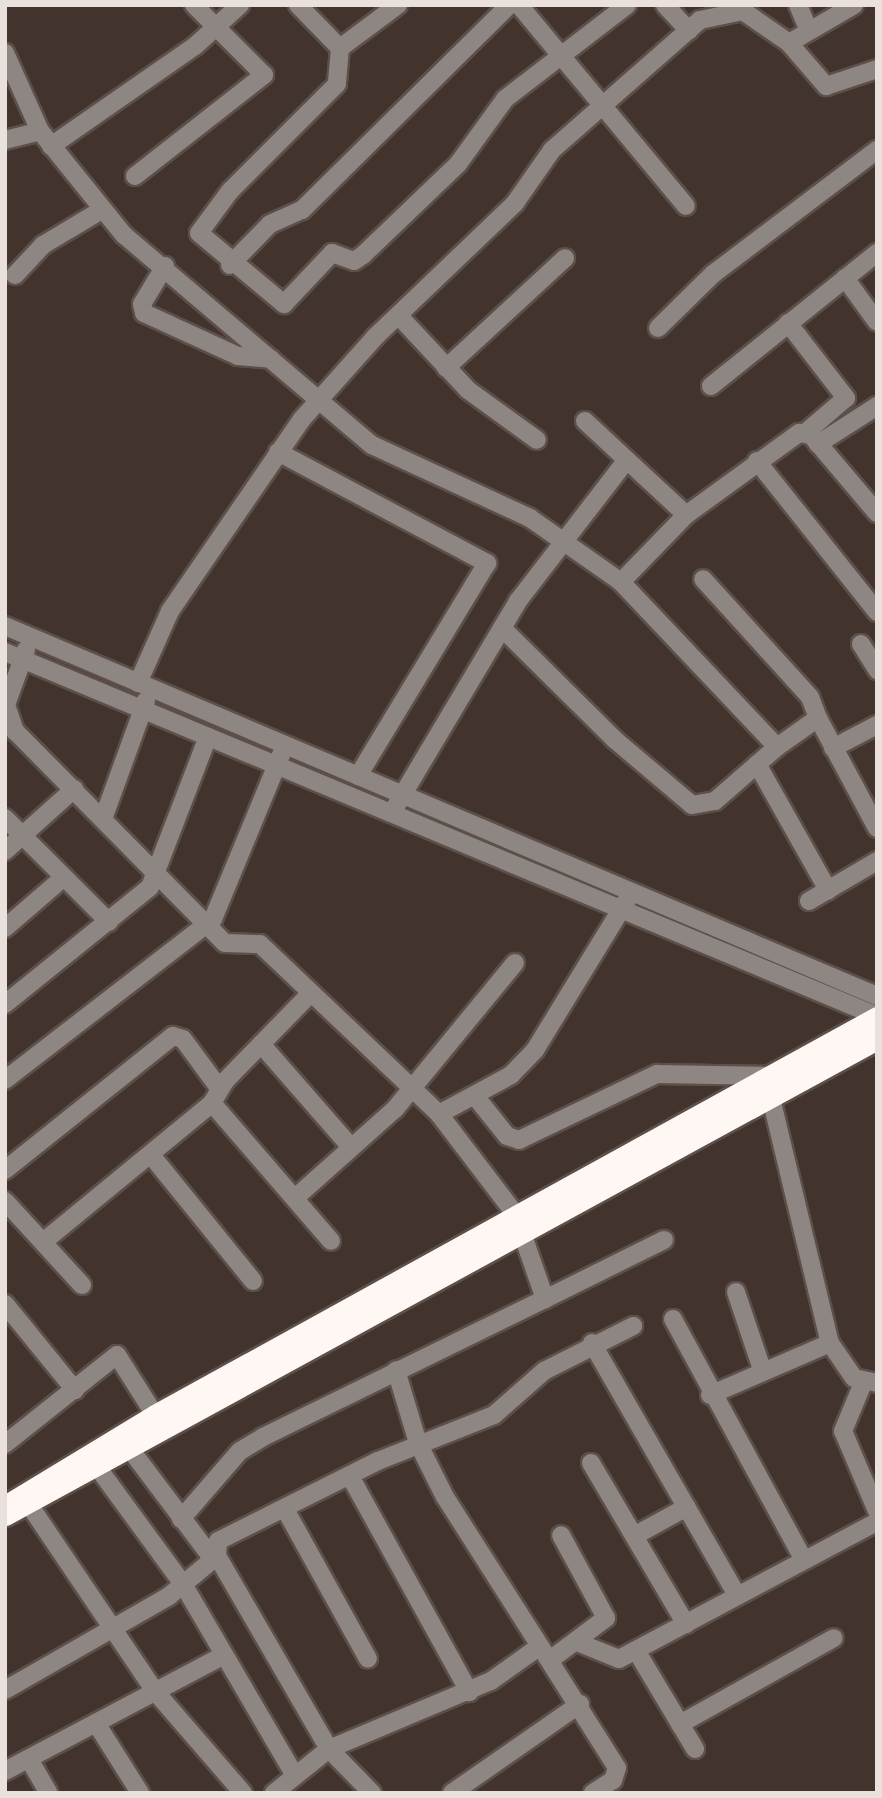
<!DOCTYPE html>
<html>
<head>
<meta charset="utf-8">
<style>
  body { margin:0 }
  #map { position:relative; width:882px; height:1798px; overflow:hidden; background:#42332d; font-family:Literata,serif }
  div>[style] { position:absolute }
  .roads { filter:drop-shadow(2px 0 #5d4f49) drop-shadow(-2px 0 #5d4f49) drop-shadow(0 2px #5d4f49) drop-shadow(0 -2px #5d4f49) }
  .minor>* { height:18px; margin:-9px; padding:0 9px; transform-origin:9px; border-radius:9px; background:#8e8683 }
  .highway>* { height:21px; margin:-10.5px; padding:0 10.5px; transform-origin:10.5px; border-radius:10.5px; background:#fff7f3 }
  span { translate:-50% -50%; white-space:nowrap; text-align:center; line-height:1.15; -webkit-text-stroke:5px #241d1a; paint-order:stroke }
  .frame { position:absolute; inset:0; border:7px solid #eae0dc; pointer-events:none }
</style>
</head>
<body>
<div id="map">
  <div class="roads">
    <div class="minor">
      <div style="left:298px;top:5px;width:60px;rotate:45.7deg"></div>
      <div style="left:340px;top:48px;width:72px;rotate:-36.6deg"></div>
      <div style="left:519px;top:5px;width:261px;rotate:50.3deg"></div>
      <div style="left:665px;top:5px;width:35px;rotate:47deg"></div>
      <div style="left:798px;top:5px;width:25px;rotate:67deg"></div>
      <div style="left:789px;top:43px;width:75px;rotate:-30.3deg"></div>
      <div style="left:340px;top:48px;width:36px;rotate:95deg"></div>
      <div style="left:337px;top:84px;width:151px;rotate:135deg"></div>
      <div style="left:230px;top:191px;width:52px;rotate:126.4deg"></div>
      <div style="left:199px;top:233px;width:111px;rotate:39.9deg"></div>
      <div style="left:284px;top:304px;width:70px;rotate:-46.7deg"></div>
      <div style="left:332px;top:253px;width:23px;rotate:20deg"></div>
      <div style="left:354px;top:261px;width:11px;rotate:-34deg"></div>
      <div style="left:363px;top:255px;width:132px;rotate:-43.8deg"></div>
      <div style="left:458px;top:164px;width:80px;rotate:-54.1deg"></div>
      <div style="left:505px;top:99px;width:154px;rotate:-37.6deg"></div>
      <div style="left:5px;top:53px;width:85px;rotate:65.8deg"></div>
      <div style="left:40px;top:131px;width:134px;rotate:51.1deg"></div>
      <div style="left:124px;top:235px;width:325px;rotate:40.3deg"></div>
      <div style="left:372px;top:445px;width:174px;rotate:24.8deg"></div>
      <div style="left:530px;top:518px;width:111px;rotate:35.1deg"></div>
      <div style="left:621px;top:582px;width:227px;rotate:46.6deg"></div>
      <div style="left:777px;top:747px;width:50px;rotate:-35.3deg"></div>
      <div style="left:818px;top:718px;width:22px;rotate:-111deg"></div>
      <div style="left:810px;top:697px;width:159px;rotate:-132.2deg"></div>
      <div style="left:5px;top:140px;width:36px;rotate:-14deg"></div>
      <div style="left:51px;top:146px;width:175px;rotate:-34.8deg"></div>
      <div style="left:195px;top:46px;width:61px;rotate:-42.3deg"></div>
      <div style="left:135px;top:176px;width:164px;rotate:-38.1deg"></div>
      <div style="left:264px;top:75px;width:99px;rotate:-135deg"></div>
      <div style="left:230px;top:265px;width:57px;rotate:-45.7deg"></div>
      <div style="left:270px;top:224px;width:35px;rotate:-24deg"></div>
      <div style="left:302px;top:210px;width:291px;rotate:-44.7deg"></div>
      <div style="left:165px;top:266px;width:44px;rotate:121.2deg"></div>
      <div style="left:142px;top:304px;width:9px;rotate:77deg"></div>
      <div style="left:144px;top:313px;width:103px;rotate:24.6deg"></div>
      <div style="left:238px;top:356px;width:33px;rotate:5deg"></div>
      <div style="left:15px;top:275px;width:41px;rotate:-47deg"></div>
      <div style="left:43px;top:245px;width:66px;rotate:-30.8deg"></div>
      <div style="left:845px;top:278px;width:54px;rotate:54deg"></div>
      <div style="left:399px;top:316px;width:101px;rotate:47deg"></div>
      <div style="left:468px;top:390px;width:85px;rotate:35.9deg"></div>
      <div style="left:788px;top:323px;width:95px;rotate:52.3deg"></div>
      <div style="left:846px;top:398px;width:54px;rotate:139.5deg"></div>
      <div style="left:658px;top:328px;width:77px;rotate:-44.5deg"></div>
      <div style="left:713px;top:274px;width:206px;rotate:-37.1deg"></div>
      <div style="left:446px;top:368px;width:162px;rotate:-42.7deg"></div>
      <div style="left:711px;top:386px;width:213px;rotate:-38.7deg"></div>
      <div style="left:585px;top:421px;width:138px;rotate:42.9deg"></div>
      <div style="left:818px;top:444px;width:70px;rotate:-32.8deg"></div>
      <div style="left:278px;top:452px;width:237px;rotate:28deg"></div>
      <div style="left:487px;top:563px;width:249px;rotate:121.2deg"></div>
      <div style="left:757px;top:461px;width:193px;rotate:51.5deg"></div>
      <div style="left:621px;top:582px;width:93px;rotate:-45.9deg"></div>
      <div style="left:686px;top:515px;width:140px;rotate:-36deg"></div>
      <div style="left:799px;top:433px;width:12px;rotate:9deg"></div>
      <div style="left:811px;top:435px;width:102px;rotate:49.8deg"></div>
      <div style="left:5px;top:626px;width:947px;rotate:22.99deg"></div>
      <div style="left:502px;top:628px;width:158px;rotate:44.7deg"></div>
      <div style="left:614px;top:739px;width:102px;rotate:40.2deg"></div>
      <div style="left:692px;top:805px;width:23px;rotate:-10deg"></div>
      <div style="left:715px;top:801px;width:82px;rotate:-41.1deg"></div>
      <div style="left:861px;top:644px;width:31px;rotate:58deg"></div>
      <div style="left:26px;top:650px;width:59px;rotate:110deg"></div>
      <div style="left:6px;top:705px;width:28px;rotate:71deg"></div>
      <div style="left:15px;top:731px;width:298px;rotate:45.3deg"></div>
      <div style="left:225px;top:943px;width:35px;rotate:2deg"></div>
      <div style="left:260px;top:944px;width:247px;rotate:43.5deg"></div>
      <div style="left:439px;top:1114px;width:127px;rotate:52.7deg"></div>
      <div style="left:5px;top:652px;width:945px;rotate:22.66deg"></div>
      <div style="left:138px;top:683px;width:79px;rotate:-66deg"></div>
      <div style="left:170px;top:611px;width:233px;rotate:-55.5deg"></div>
      <div style="left:302px;top:419px;width:110px;rotate:-48.3deg"></div>
      <div style="left:375px;top:337px;width:194px;rotate:-43.7deg"></div>
      <div style="left:515px;top:203px;width:65px;rotate:-55.1deg"></div>
      <div style="left:552px;top:150px;width:197px;rotate:-41.3deg"></div>
      <div style="left:700px;top:20px;width:44px;rotate:-11.8deg"></div>
      <div style="left:743px;top:11px;width:56px;rotate:34.8deg"></div>
      <div style="left:789px;top:43px;width:57px;rotate:49.3deg"></div>
      <div style="left:826px;top:86px;width:54px;rotate:-18.4deg"></div>
      <div style="left:818px;top:718px;width:125px;rotate:61.8deg"></div>
      <div style="left:833px;top:748px;width:50px;rotate:-27.6deg"></div>
      <div style="left:757px;top:764px;width:145px;rotate:60.6deg"></div>
      <div style="left:396px;top:806px;width:239px;rotate:-59.2deg"></div>
      <div style="left:518px;top:601px;width:177px;rotate:-52.4deg"></div>
      <div style="left:5px;top:818px;width:147px;rotate:45deg"></div>
      <div style="left:103px;top:819px;width:126px;rotate:-70deg"></div>
      <div style="left:5px;top:851px;width:93px;rotate:-41.9deg"></div>
      <div style="left:809px;top:901px;width:79px;rotate:-30.5deg"></div>
      <div style="left:5px;top:928px;width:78px;rotate:-40.8deg"></div>
      <div style="left:5px;top:1004px;width:186px;rotate:-38.9deg"></div>
      <div style="left:150px;top:887px;width:161px;rotate:-68.9deg"></div>
      <div style="left:261px;top:1044px;width:137px;rotate:48.9deg"></div>
      <div style="left:5px;top:1080px;width:263px;rotate:-37.7deg"></div>
      <div style="left:213px;top:919px;width:178px;rotate:-67.5deg"></div>
      <div style="left:475px;top:1096px;width:51px;rotate:51.3deg"></div>
      <div style="left:507px;top:1136px;width:13px;rotate:18deg"></div>
      <div style="left:519px;top:1140px;width:153px;rotate:-25.6deg"></div>
      <div style="left:657px;top:1074px;width:117px;rotate:1deg"></div>
      <div style="left:771px;top:1098px;width:252px;rotate:76.5deg"></div>
      <div style="left:830px;top:1343px;width:42px;rotate:55.6deg"></div>
      <div style="left:854px;top:1378px;width:24px;rotate:12deg"></div>
      <div style="left:212px;top:1103px;width:182px;rotate:49.2deg"></div>
      <div style="left:439px;top:1114px;width:82px;rotate:-28.4deg"></div>
      <div style="left:511px;top:1075px;width:35px;rotate:-46deg"></div>
      <div style="left:535px;top:1050px;width:176px;rotate:-58.5deg"></div>
      <div style="left:151px;top:1155px;width:162px;rotate:51deg"></div>
      <div style="left:5px;top:1170px;width:215px;rotate:-38.6deg"></div>
      <div style="left:173px;top:1036px;width:10px;rotate:17deg"></div>
      <div style="left:183px;top:1039px;width:61px;rotate:53.7deg"></div>
      <div style="left:295px;top:1198px;width:134px;rotate:-41.7deg"></div>
      <div style="left:395px;top:1109px;width:189px;rotate:-50.6deg"></div>
      <div style="left:5px;top:1201px;width:114px;rotate:47.5deg"></div>
      <div style="left:43px;top:1242px;width:219px;rotate:-39.4deg"></div>
      <div style="left:212px;top:1103px;width:26px;rotate:-59deg"></div>
      <div style="left:225px;top:1081px;width:122px;rotate:-45.7deg"></div>
      <div style="left:736px;top:1292px;width:84px;rotate:71.4deg"></div>
      <div style="left:545px;top:1299px;width:133px;rotate:-26.4deg"></div>
      <div style="left:5px;top:1304px;width:111px;rotate:50.9deg"></div>
      <div style="left:673px;top:1319px;width:274px;rotate:61.5deg"></div>
      <div style="left:592px;top:1343px;width:291px;rotate:60.1deg"></div>
      <div style="left:863px;top:1383px;width:52px;rotate:112.6deg"></div>
      <div style="left:843px;top:1431px;width:87px;rotate:67deg"></div>
      <div style="left:710px;top:1395px;width:131px;rotate:-23.4deg"></div>
      <div style="left:5px;top:1444px;width:143px;rotate:-38.5deg"></div>
      <div style="left:117px;top:1355px;width:71px;rotate:57.7deg"></div>
      <div style="left:130px;top:1449px;width:138px;rotate:53deg"></div>
      <div style="left:591px;top:1463px;width:187px;rotate:59.5deg"></div>
      <div style="left:98px;top:1468px;width:144px;rotate:53.8deg"></div>
      <div style="left:183px;top:1584px;width:222px;rotate:59.7deg"></div>
      <div style="left:350px;top:1476px;width:247px;rotate:61.1deg"></div>
      <div style="left:30px;top:1506px;width:222px;rotate:56deg"></div>
      <div style="left:154px;top:1690px;width:136px;rotate:49.2deg"></div>
      <div style="left:285px;top:1509px;width:171px;rotate:61deg"></div>
      <div style="left:181px;top:1519px;width:90px;rotate:-49.1deg"></div>
      <div style="left:240px;top:1451px;width:27px;rotate:-31deg"></div>
      <div style="left:263px;top:1437px;width:314px;rotate:-26.1deg"></div>
      <div style="left:545px;top:1299px;width:73px;rotate:-109.2deg"></div>
      <div style="left:634px;top:1536px;width:60px;rotate:-28.7deg"></div>
      <div style="left:577px;top:1642px;width:45px;rotate:22deg"></div>
      <div style="left:619px;top:1659px;width:292px;rotate:-28deg"></div>
      <div style="left:540px;top:1646px;width:144px;rotate:57.7deg"></div>
      <div style="left:617px;top:1768px;width:13px;rotate:108deg"></div>
      <div style="left:613px;top:1780px;width:24px;rotate:147deg"></div>
      <div style="left:637px;top:1652px;width:113px;rotate:59.1deg"></div>
      <div style="left:550px;top:1660px;width:70px;rotate:-36.9deg"></div>
      <div style="left:606px;top:1618px;width:94px;rotate:-118.5deg"></div>
      <div style="left:5px;top:1690px;width:189px;rotate:-29.8deg"></div>
      <div style="left:169px;top:1596px;width:62px;rotate:-39.8deg"></div>
      <div style="left:96px;top:1723px;width:83px;rotate:57.8deg"></div>
      <div style="left:680px;top:1724px;width:176px;rotate:-29.2deg"></div>
      <div style="left:29px;top:1759px;width:39px;rotate:60deg"></div>
      <div style="left:5px;top:1771px;width:248px;rotate:-27.9deg"></div>
      <div style="left:274px;top:1793px;width:70px;rotate:-38.7deg"></div>
      <div style="left:329px;top:1749px;width:176px;rotate:-22.8deg"></div>
      <div style="left:491px;top:1681px;width:60px;rotate:-35.5deg"></div>
      <div style="left:540px;top:1646px;width:177px;rotate:-122.5deg"></div>
      <div style="left:445px;top:1497px;width:60px;rotate:-116.6deg"></div>
      <div style="left:418px;top:1443px;width:76px;rotate:-106.8deg"></div>
      <div style="left:372px;top:1793px;width:62px;rotate:-134.3deg"></div>
      <div style="left:329px;top:1749px;width:223px;rotate:-120.1deg"></div>
      <div style="left:217px;top:1556px;width:15px;rotate:-86deg"></div>
      <div style="left:218px;top:1541px;width:179px;rotate:-26.6deg"></div>
      <div style="left:378px;top:1461px;width:125px;rotate:-21.6deg"></div>
      <div style="left:494px;top:1415px;width:67px;rotate:-41.3deg"></div>
      <div style="left:544px;top:1371px;width:100px;rotate:-26.8deg"></div>
      <div style="left:452px;top:1793px;width:156px;rotate:-34.8deg"></div>
    </div>
    <div class="highway">
      <div style="left:5px;top:1506px;width:175px;rotate:-31.2deg"></div>
      <div style="left:155px;top:1415px;width:824px;rotate:-28.87deg"></div>
      <div style="left:5px;top:1515px;width:993px;rotate:-28.63deg"></div>
    </div>
  </div>
  <div class="frame"></div>
</div>
</body>
</html>
